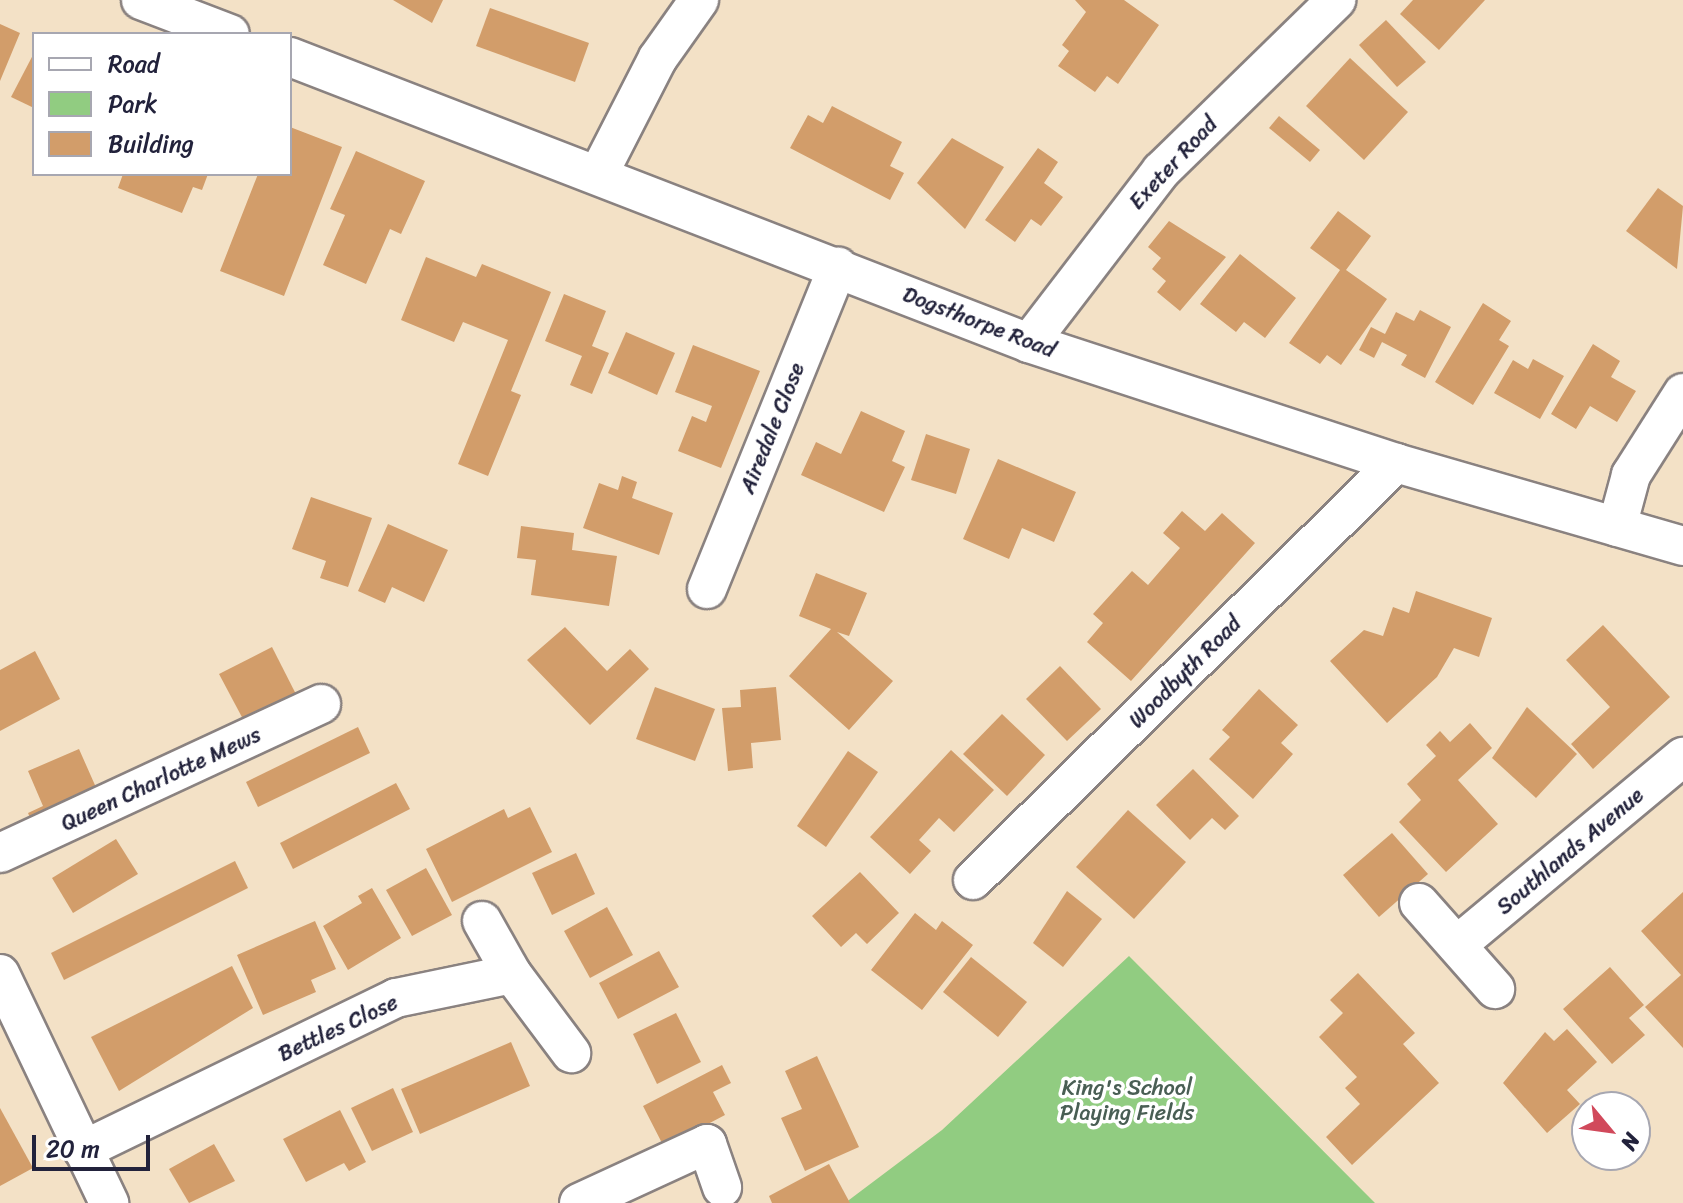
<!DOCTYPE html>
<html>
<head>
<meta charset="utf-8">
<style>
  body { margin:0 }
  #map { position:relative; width:1683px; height:1203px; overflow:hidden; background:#f3e1c6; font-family:Sriracha,sans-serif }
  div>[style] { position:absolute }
  .green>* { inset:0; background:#91cc81 }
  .building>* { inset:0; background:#d29d6a }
  .roads { filter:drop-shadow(2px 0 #8a8280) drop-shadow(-2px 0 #8a8280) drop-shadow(0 2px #8a8280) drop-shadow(0 -2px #8a8280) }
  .minor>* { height:38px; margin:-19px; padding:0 19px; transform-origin:19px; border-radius:19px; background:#fff }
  span { translate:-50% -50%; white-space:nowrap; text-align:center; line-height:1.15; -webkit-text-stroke:7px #fff; paint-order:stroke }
  .street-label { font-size:22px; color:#22223b }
  .park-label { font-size:22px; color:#495e54 }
  .legend { position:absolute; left:32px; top:32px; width:260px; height:144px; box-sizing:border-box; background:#fff; border:2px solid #a7a7b1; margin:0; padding:10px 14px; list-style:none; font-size:24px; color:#22223b }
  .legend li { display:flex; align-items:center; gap:16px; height:40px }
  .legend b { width:40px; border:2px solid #a7a7b1 }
  .north { position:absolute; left:1571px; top:1091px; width:80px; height:80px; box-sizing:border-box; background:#fff; border:2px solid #a7a7b1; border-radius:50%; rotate:119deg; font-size:22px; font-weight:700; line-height:32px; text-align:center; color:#22223b }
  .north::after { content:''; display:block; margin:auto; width:28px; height:36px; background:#d1495b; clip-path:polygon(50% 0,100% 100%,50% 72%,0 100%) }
  .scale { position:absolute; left:32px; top:1135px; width:118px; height:36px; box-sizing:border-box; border:4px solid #22223b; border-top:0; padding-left:10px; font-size:24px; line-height:28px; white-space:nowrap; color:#22223b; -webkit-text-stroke:6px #fff; paint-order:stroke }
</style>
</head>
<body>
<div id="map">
  <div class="green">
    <div style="clip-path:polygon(1129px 956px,1375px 1203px,845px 1203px,942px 1130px)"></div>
  </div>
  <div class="building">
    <div style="clip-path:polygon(393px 0,443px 0,432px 23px)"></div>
    <div style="clip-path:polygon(1075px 0,1124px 0,1159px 25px,1118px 84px,1107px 76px,1095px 92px,1058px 66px,1069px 51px,1062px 45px,1086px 12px)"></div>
    <div style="clip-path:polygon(1413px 0,1485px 0,1439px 50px,1400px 14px)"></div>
    <div style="clip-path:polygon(490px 8px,589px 43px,575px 82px,476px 46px)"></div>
    <div style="clip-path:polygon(1386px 20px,1426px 62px,1397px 87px,1359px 45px)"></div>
    <div style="clip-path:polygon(0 24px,20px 33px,0 81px)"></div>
    <div style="clip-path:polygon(34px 53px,34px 108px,11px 97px)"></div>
    <div style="clip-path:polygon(1350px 58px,1408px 112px,1364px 160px,1306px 106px)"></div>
    <div style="clip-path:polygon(832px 106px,902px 142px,890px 166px,904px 173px,890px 200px,790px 148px,808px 115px,823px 123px)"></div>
    <div style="clip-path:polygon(1279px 116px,1320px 150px,1310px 162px,1269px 128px)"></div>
    <div style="clip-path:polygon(290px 127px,342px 147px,284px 296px,220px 271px,258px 174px,290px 174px)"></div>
    <div style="clip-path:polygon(952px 138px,1004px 167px,965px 229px,917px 183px)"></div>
    <div style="clip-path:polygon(1038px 148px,1058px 162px,1044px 183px,1063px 197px,1041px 226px,1031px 219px,1015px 242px,985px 220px)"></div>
    <div style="clip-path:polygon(356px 151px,425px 181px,401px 234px,390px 229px,366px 284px,323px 265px,345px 215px,330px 209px)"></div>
    <div style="clip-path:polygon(123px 174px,208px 174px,202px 190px,193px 187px,182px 213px,118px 188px)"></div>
    <div style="clip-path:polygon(1658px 188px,1683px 206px,1677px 269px,1626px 231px)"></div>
    <div style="clip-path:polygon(1338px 211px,1371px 236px,1346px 270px,1387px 299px,1341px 365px,1327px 355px,1320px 364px,1289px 343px,1340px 270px,1310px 248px)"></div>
    <div style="clip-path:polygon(1169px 221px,1226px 257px,1180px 311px,1157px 292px,1166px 281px,1152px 269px,1161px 258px,1148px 247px)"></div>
    <div style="clip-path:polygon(1240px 254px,1296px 298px,1265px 338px,1244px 322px,1236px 332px,1200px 304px)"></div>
    <div style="clip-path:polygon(426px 257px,476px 277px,482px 264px,551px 292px,511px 391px,521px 395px,488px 476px,458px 464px,508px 340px,463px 322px,454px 342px,401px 320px)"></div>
    <div style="clip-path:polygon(564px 294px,606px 311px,592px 346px,609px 353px,592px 394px,570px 385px,582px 356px,545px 341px)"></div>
    <div style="clip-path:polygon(1483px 303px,1511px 321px,1499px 340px,1509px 346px,1473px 405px,1435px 382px)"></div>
    <div style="clip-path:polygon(1420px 310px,1451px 327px,1425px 378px,1401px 365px,1407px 355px,1382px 342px,1374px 358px,1359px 350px,1371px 327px,1385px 334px,1396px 312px,1414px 321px)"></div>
    <div style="clip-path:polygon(626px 332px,675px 353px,657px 395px,608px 373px)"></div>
    <div style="clip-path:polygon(1593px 344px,1620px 361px,1611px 377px,1636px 391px,1617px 422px,1590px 406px,1576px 429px,1551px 414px)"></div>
    <div style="clip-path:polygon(693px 345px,760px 371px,721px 468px,678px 451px,692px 416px,706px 422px,712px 406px,675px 392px)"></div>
    <div style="clip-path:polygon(1533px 359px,1564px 376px,1540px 419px,1494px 393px,1513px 360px,1528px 369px)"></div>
    <div style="clip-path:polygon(861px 411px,905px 431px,892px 461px,905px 467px,884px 512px,801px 475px,816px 442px,841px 454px)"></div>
    <div style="clip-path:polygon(926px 434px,970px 449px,956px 494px,911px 480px)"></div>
    <div style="clip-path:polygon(998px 459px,1076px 492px,1054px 542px,1022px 528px,1009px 559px,963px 539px)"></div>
    <div style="clip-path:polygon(622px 476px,637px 482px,632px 498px,673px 513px,659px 555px,583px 528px,599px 483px,618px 490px)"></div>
    <div style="clip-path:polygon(311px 497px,372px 518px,348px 587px,320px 578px,326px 561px,292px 549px)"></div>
    <div style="clip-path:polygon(1182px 511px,1205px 531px,1222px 513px,1255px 543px,1131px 681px,1087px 642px,1103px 623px,1093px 614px,1132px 571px,1148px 585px,1180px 548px,1163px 533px)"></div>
    <div style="clip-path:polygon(388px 524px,448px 550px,424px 602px,392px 587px,385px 603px,358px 591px)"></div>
    <div style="clip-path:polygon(521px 526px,574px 533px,572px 550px,617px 556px,609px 606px,531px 595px,536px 560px,517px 558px)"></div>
    <div style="clip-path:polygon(816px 573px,867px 593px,849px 636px,837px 632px,893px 681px,849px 730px,789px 676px,831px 629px,799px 616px)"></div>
    <div style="clip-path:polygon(1416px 591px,1492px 618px,1479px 657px,1454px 648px,1437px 677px,1387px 723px,1330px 661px,1364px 630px,1383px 636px,1393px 607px,1409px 613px)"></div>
    <div style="clip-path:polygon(1603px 625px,1670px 697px,1593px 769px,1571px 744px,1610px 707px,1566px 660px)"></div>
    <div style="clip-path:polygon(565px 627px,607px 671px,630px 649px,649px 669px,590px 725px,527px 660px)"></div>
    <div style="clip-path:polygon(272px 647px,303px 708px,252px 736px,219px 674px)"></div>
    <div style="clip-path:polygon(35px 651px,60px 699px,0 731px,0 670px)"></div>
    <div style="clip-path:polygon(1060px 666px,1101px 709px,1067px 741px,1026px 699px)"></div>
    <div style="clip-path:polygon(655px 687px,715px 709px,695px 761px,636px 739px)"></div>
    <div style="clip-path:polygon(776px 687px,781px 740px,751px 743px,753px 768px,728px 771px,722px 708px,741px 707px,740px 690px)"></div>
    <div style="clip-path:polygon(1259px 689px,1298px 725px,1281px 743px,1293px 754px,1253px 799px,1209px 759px,1230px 737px,1222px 730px)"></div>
    <div style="clip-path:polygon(1527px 707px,1577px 754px,1536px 798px,1492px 758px)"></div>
    <div style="clip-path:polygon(1002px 714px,1045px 755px,1007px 796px,963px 754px)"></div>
    <div style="clip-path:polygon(1470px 723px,1492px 748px,1458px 780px,1498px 824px,1446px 872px,1399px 822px,1421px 800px,1407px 784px,1436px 756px,1426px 745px,1440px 731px,1450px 742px)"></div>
    <div style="clip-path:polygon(358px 727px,370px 753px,258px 807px,246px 782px)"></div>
    <div style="clip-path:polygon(79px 749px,106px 810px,39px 839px,28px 813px,43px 806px,28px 771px)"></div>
    <div style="clip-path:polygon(951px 750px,994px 790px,954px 832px,939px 818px,919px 840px,931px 851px,910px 874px,870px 837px)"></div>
    <div style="clip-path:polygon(848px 751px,878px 772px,826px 847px,797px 826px)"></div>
    <div style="clip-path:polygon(1193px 769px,1239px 816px,1225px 830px,1212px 818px,1190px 840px,1156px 805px)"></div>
    <div style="clip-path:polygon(396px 783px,410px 809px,293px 869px,280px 843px)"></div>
    <div style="clip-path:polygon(530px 807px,552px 852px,452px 902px,426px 849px,504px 809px,508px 818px)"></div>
    <div style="clip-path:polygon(1128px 810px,1186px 862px,1134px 919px,1076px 867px)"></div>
    <div style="clip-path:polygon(1392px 833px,1428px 874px,1379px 917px,1343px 875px)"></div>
    <div style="clip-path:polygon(116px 839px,138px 874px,73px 913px,52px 878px)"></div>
    <div style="clip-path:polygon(576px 853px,595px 894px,552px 915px,532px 873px)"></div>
    <div style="clip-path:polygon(235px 861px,248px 888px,64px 980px,51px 953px)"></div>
    <div style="clip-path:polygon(426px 868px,452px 915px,412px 936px,386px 890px)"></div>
    <div style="clip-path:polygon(860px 872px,899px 913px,867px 944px,856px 933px,841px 947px,812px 916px)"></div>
    <div style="clip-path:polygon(372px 888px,401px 938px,348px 970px,323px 926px,362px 903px,358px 896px)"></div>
    <div style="clip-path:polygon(1067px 891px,1102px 919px,1063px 967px,1033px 943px)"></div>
    <div style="clip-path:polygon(1683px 892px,1683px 1048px,1645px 1007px,1681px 975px,1641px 931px)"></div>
    <div style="clip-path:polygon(607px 907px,633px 955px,590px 978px,564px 931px)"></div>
    <div style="clip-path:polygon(915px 913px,936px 930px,942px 921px,973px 945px,922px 1010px,871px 970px)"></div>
    <div style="clip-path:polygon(315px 921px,336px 969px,311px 980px,316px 992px,263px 1015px,237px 955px)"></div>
    <div style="clip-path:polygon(659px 951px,679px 987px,618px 1019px,599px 983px)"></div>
    <div style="clip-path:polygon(971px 957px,1027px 1002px,998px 1037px,943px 992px)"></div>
    <div style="clip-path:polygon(232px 966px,253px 1008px,119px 1091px,91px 1037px)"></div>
    <div style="clip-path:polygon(1610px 967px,1644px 1005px,1629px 1018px,1645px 1035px,1612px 1064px,1563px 1009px)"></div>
    <div style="clip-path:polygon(1358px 973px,1415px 1033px,1403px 1044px,1439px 1083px,1352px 1165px,1326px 1137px,1360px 1104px,1345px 1088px,1357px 1077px,1319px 1037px,1343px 1013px,1330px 1000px)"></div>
    <div style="clip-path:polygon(676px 1013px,701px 1062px,657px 1084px,633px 1034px)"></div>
    <div style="clip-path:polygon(1567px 1029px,1597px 1062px,1567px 1090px,1580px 1104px,1547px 1133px,1503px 1083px,1545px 1032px,1554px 1041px)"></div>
    <div style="clip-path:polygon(511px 1042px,530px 1086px,420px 1134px,401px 1089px)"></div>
    <div style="clip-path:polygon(817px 1056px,859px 1147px,805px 1171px,781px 1118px,802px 1109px,785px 1071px)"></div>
    <div style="clip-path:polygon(722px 1065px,731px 1083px,713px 1092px,725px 1115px,664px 1147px,643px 1106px)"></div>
    <div style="clip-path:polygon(393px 1088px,413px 1132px,372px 1151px,351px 1108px)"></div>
    <div style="clip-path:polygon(0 1108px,33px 1168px,0 1186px)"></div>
    <div style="clip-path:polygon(340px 1110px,366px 1162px,349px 1171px,344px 1163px,306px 1182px,283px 1139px)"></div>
    <div style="clip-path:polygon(214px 1144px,235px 1181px,189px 1203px,169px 1169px)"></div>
    <div style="clip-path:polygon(829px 1164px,850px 1203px,772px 1203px,769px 1196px)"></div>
  </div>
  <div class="roads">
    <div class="minor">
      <div style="left:141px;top:0;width:95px;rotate:20.9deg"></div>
      <div style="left:290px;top:57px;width:792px;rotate:21.16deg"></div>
      <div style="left:1029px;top:343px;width:386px;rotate:18.1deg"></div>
      <div style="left:1396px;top:463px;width:299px;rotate:16.1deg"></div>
      <div style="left:598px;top:175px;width:131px;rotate:-62.9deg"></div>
      <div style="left:658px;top:58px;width:71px;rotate:-54.7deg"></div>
      <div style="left:1029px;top:343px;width:217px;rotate:-52.5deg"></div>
      <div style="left:1161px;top:171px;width:245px;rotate:-44.3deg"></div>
      <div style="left:1617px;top:527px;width:54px;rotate:-74.9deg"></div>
      <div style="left:1631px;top:475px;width:97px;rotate:-57.6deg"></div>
      <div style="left:707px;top:589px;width:348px;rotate:-67.9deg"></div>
      <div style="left:0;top:853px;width:354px;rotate:-24.9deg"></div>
      <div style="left:973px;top:880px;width:594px;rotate:-44.59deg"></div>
      <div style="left:1419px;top:903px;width:115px;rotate:48.5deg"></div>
      <div style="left:482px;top:921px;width:61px;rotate:60.5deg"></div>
      <div style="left:1457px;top:945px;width:294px;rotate:-39.8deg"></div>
      <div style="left:0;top:974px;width:254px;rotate:64.5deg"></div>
      <div style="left:83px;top:1150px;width:348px;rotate:-25.9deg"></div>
      <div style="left:396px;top:998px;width:118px;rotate:-11.7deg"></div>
      <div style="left:512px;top:974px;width:99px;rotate:53.2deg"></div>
      <div style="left:579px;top:1203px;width:141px;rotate:-24.7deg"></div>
      <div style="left:707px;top:1144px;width:46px;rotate:70.8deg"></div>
    </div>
  </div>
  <div class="street-label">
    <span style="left:1173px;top:163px;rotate:-47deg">Exeter Road</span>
    <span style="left:979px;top:322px;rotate:21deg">Dogsthorpe Road</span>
    <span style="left:772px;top:428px;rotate:-68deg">Airedale Close</span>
    <span style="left:1185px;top:672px;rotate:-45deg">Woodbyth Road</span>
    <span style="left:161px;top:779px;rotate:-25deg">Queen Charlotte Mews</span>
    <span style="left:1570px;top:851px;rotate:-40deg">Southlands Avenue</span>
    <span style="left:338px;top:1028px;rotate:-25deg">Bettles Close</span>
  </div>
  <div class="park-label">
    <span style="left:1127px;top:1100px">King's School<br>Playing Fields</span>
  </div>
  <ul class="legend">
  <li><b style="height:10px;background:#fff"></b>Road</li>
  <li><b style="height:22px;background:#91cc81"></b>Park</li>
  <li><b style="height:22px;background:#d29d6a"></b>Building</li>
  </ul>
  <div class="north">N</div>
  <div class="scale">20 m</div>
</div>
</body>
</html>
